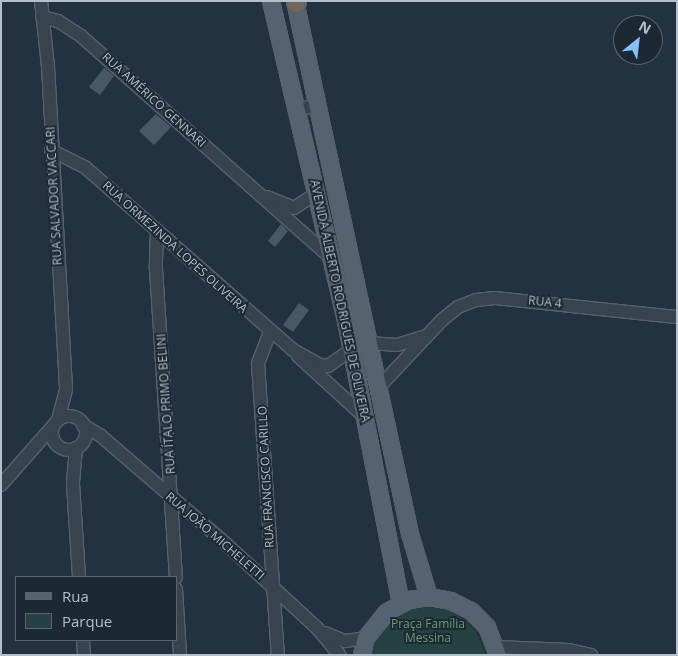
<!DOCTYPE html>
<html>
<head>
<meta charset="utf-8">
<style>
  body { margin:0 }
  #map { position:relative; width:678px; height:656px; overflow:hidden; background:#233240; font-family:"Open Sans",sans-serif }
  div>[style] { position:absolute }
  .green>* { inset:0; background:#254141 }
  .building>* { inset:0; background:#475866 }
  .roads { filter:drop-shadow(1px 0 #55626d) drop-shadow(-1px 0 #55626d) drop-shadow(0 1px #55626d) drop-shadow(0 -1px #55626d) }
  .minor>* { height:12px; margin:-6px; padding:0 6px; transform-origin:6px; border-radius:6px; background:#374450 }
  .minor>.ring { margin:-6px; padding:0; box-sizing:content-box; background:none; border:12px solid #374450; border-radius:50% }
  .major>* { height:16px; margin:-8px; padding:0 8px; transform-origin:8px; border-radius:8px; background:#556370 }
  .highway>* { height:19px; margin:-9.5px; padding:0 9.5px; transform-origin:9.5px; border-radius:9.5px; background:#766554 }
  span { translate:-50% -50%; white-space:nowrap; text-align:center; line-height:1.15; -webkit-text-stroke:4px #1c2935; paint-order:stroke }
  .street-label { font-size:12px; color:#b3bfca }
  .park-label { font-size:12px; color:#699d6f }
  .frame { position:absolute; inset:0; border:2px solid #b3bfca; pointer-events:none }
  .legend { position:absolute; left:15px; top:576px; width:162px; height:65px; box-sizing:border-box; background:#1c2935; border:1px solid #586571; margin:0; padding:6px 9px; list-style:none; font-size:15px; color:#b3bfca }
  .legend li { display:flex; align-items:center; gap:10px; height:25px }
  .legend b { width:25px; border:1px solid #586571 }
  .north { position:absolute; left:613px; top:15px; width:50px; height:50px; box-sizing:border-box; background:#1c2935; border:1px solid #586571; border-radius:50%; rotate:29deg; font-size:14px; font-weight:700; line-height:20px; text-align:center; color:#b3bfca }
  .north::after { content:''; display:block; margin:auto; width:18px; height:22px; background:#85c1fe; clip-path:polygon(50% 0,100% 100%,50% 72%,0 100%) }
</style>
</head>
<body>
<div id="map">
  <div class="green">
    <div style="clip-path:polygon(427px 607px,447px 610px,464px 619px,477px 633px,486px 655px,371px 655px,378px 634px,391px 619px,408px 610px)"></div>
  </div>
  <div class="building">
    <div style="clip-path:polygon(104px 68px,114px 76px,100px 95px,89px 87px)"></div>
    <div style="clip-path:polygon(156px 114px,171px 127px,154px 145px,139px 131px)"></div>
    <div style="clip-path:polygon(281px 224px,288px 231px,275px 247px,268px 241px)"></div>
    <div style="clip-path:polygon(299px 303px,309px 310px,293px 332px,283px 325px)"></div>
  </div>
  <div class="roads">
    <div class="minor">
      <div style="left:41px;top:1px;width:65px;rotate:83.9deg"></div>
      <div style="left:48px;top:66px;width:324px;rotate:86.8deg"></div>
      <div style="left:66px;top:390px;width:31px;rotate:105deg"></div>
      <div style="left:42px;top:17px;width:16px;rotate:14deg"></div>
      <div style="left:58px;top:21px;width:27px;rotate:33deg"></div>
      <div style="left:81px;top:36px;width:336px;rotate:41.6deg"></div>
      <div style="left:297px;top:109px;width:21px;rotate:-8deg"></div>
      <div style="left:51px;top:150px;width:39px;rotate:27deg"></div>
      <div style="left:86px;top:168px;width:276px;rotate:41.3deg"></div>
      <div style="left:293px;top:350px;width:31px;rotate:29deg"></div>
      <div style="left:320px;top:365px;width:8px;rotate:7deg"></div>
      <div style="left:328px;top:366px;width:28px;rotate:-35deg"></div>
      <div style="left:267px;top:197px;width:29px;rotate:22deg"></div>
      <div style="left:294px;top:208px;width:27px;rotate:-33deg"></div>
      <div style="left:157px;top:232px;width:37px;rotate:92deg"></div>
      <div style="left:156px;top:269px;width:309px;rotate:86.3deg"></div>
      <div style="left:270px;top:332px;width:34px;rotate:111deg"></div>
      <div style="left:258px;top:364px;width:292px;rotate:86.1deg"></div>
      <div style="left:369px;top:343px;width:28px;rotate:4deg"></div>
      <div style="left:397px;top:345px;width:28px;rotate:-17deg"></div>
      <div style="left:298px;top:356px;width:92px;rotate:42.4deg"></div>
      <div style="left:380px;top:386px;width:91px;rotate:-46.8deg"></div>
      <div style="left:442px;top:320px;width:21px;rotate:-39deg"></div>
      <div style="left:458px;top:307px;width:19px;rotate:-21deg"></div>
      <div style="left:476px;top:300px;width:19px;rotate:-6deg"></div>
      <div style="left:495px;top:298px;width:183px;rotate:6deg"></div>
      <div class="ring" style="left:52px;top:416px;width:22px;height:22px"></div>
      <div style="left:83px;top:425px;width:21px;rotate:31deg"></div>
      <div style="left:101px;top:436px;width:165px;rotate:40.8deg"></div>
      <div style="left:226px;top:544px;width:124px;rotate:42.7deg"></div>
      <div style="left:317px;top:628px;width:35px;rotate:50deg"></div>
      <div style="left:76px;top:448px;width:36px;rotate:95deg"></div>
      <div style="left:73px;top:484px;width:93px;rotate:86.3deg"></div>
      <div style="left:1px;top:485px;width:80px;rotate:-48.5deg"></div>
      <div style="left:176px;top:589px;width:66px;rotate:86.5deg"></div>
      <div style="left:325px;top:633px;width:22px;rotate:22deg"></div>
      <div style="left:345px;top:641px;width:21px;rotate:-8deg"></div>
      <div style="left:83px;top:640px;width:15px;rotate:86deg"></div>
      <div style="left:497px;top:647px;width:72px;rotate:2.4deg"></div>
      <div style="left:569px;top:650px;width:23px;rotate:13deg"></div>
    </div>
    <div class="major">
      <div style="left:271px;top:1px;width:329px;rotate:76.8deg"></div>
      <div style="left:346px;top:321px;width:287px;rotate:79deg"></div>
      <div style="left:295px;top:1px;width:545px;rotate:77.82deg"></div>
      <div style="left:410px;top:534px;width:66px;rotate:73.2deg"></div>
      <div style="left:362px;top:655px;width:17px;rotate:-77deg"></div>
      <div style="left:366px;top:638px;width:33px;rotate:-51deg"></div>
      <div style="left:387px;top:612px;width:26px;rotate:-28deg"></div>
      <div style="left:410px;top:600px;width:19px;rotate:-9deg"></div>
      <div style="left:429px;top:597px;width:22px;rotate:10deg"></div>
      <div style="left:451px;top:601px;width:22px;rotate:27deg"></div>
      <div style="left:471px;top:611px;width:23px;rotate:45deg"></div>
      <div style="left:487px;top:627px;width:30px;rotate:69deg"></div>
    </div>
    <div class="highway">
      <div style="left:296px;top:2px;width:1px;rotate:-90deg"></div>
    </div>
  </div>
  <div class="street-label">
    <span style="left:154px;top:100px;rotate:42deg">RUA AMÉRICO GENNARI</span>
    <span style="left:54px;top:196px;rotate:-93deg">RUA SALVADOR VACCARI</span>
    <span style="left:175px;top:247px;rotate:42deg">RUA ORMEZINDA LOPES OLIVEIRA</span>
    <span style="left:340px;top:301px;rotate:78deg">AVENIDA ALBERTO RODRIGUES DE OLIVEIRA</span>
    <span style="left:545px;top:302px;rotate:6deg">RUA 4</span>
    <span style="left:166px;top:404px;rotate:-94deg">RUA ÍTALO PRIMO BELINI</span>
    <span style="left:266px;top:477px;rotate:-93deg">RUA FRANCISCO CARILLO</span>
    <span style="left:215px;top:536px;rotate:41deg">RUA JOÃO MICHELETTI</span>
  </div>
  <div class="park-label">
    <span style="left:428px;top:631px">Praça Família<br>Messina</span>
  </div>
  <div class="frame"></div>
  <ul class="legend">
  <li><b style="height:6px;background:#556370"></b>Rua</li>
  <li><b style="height:14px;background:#254141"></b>Parque</li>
  </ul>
  <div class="north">N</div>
</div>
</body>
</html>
